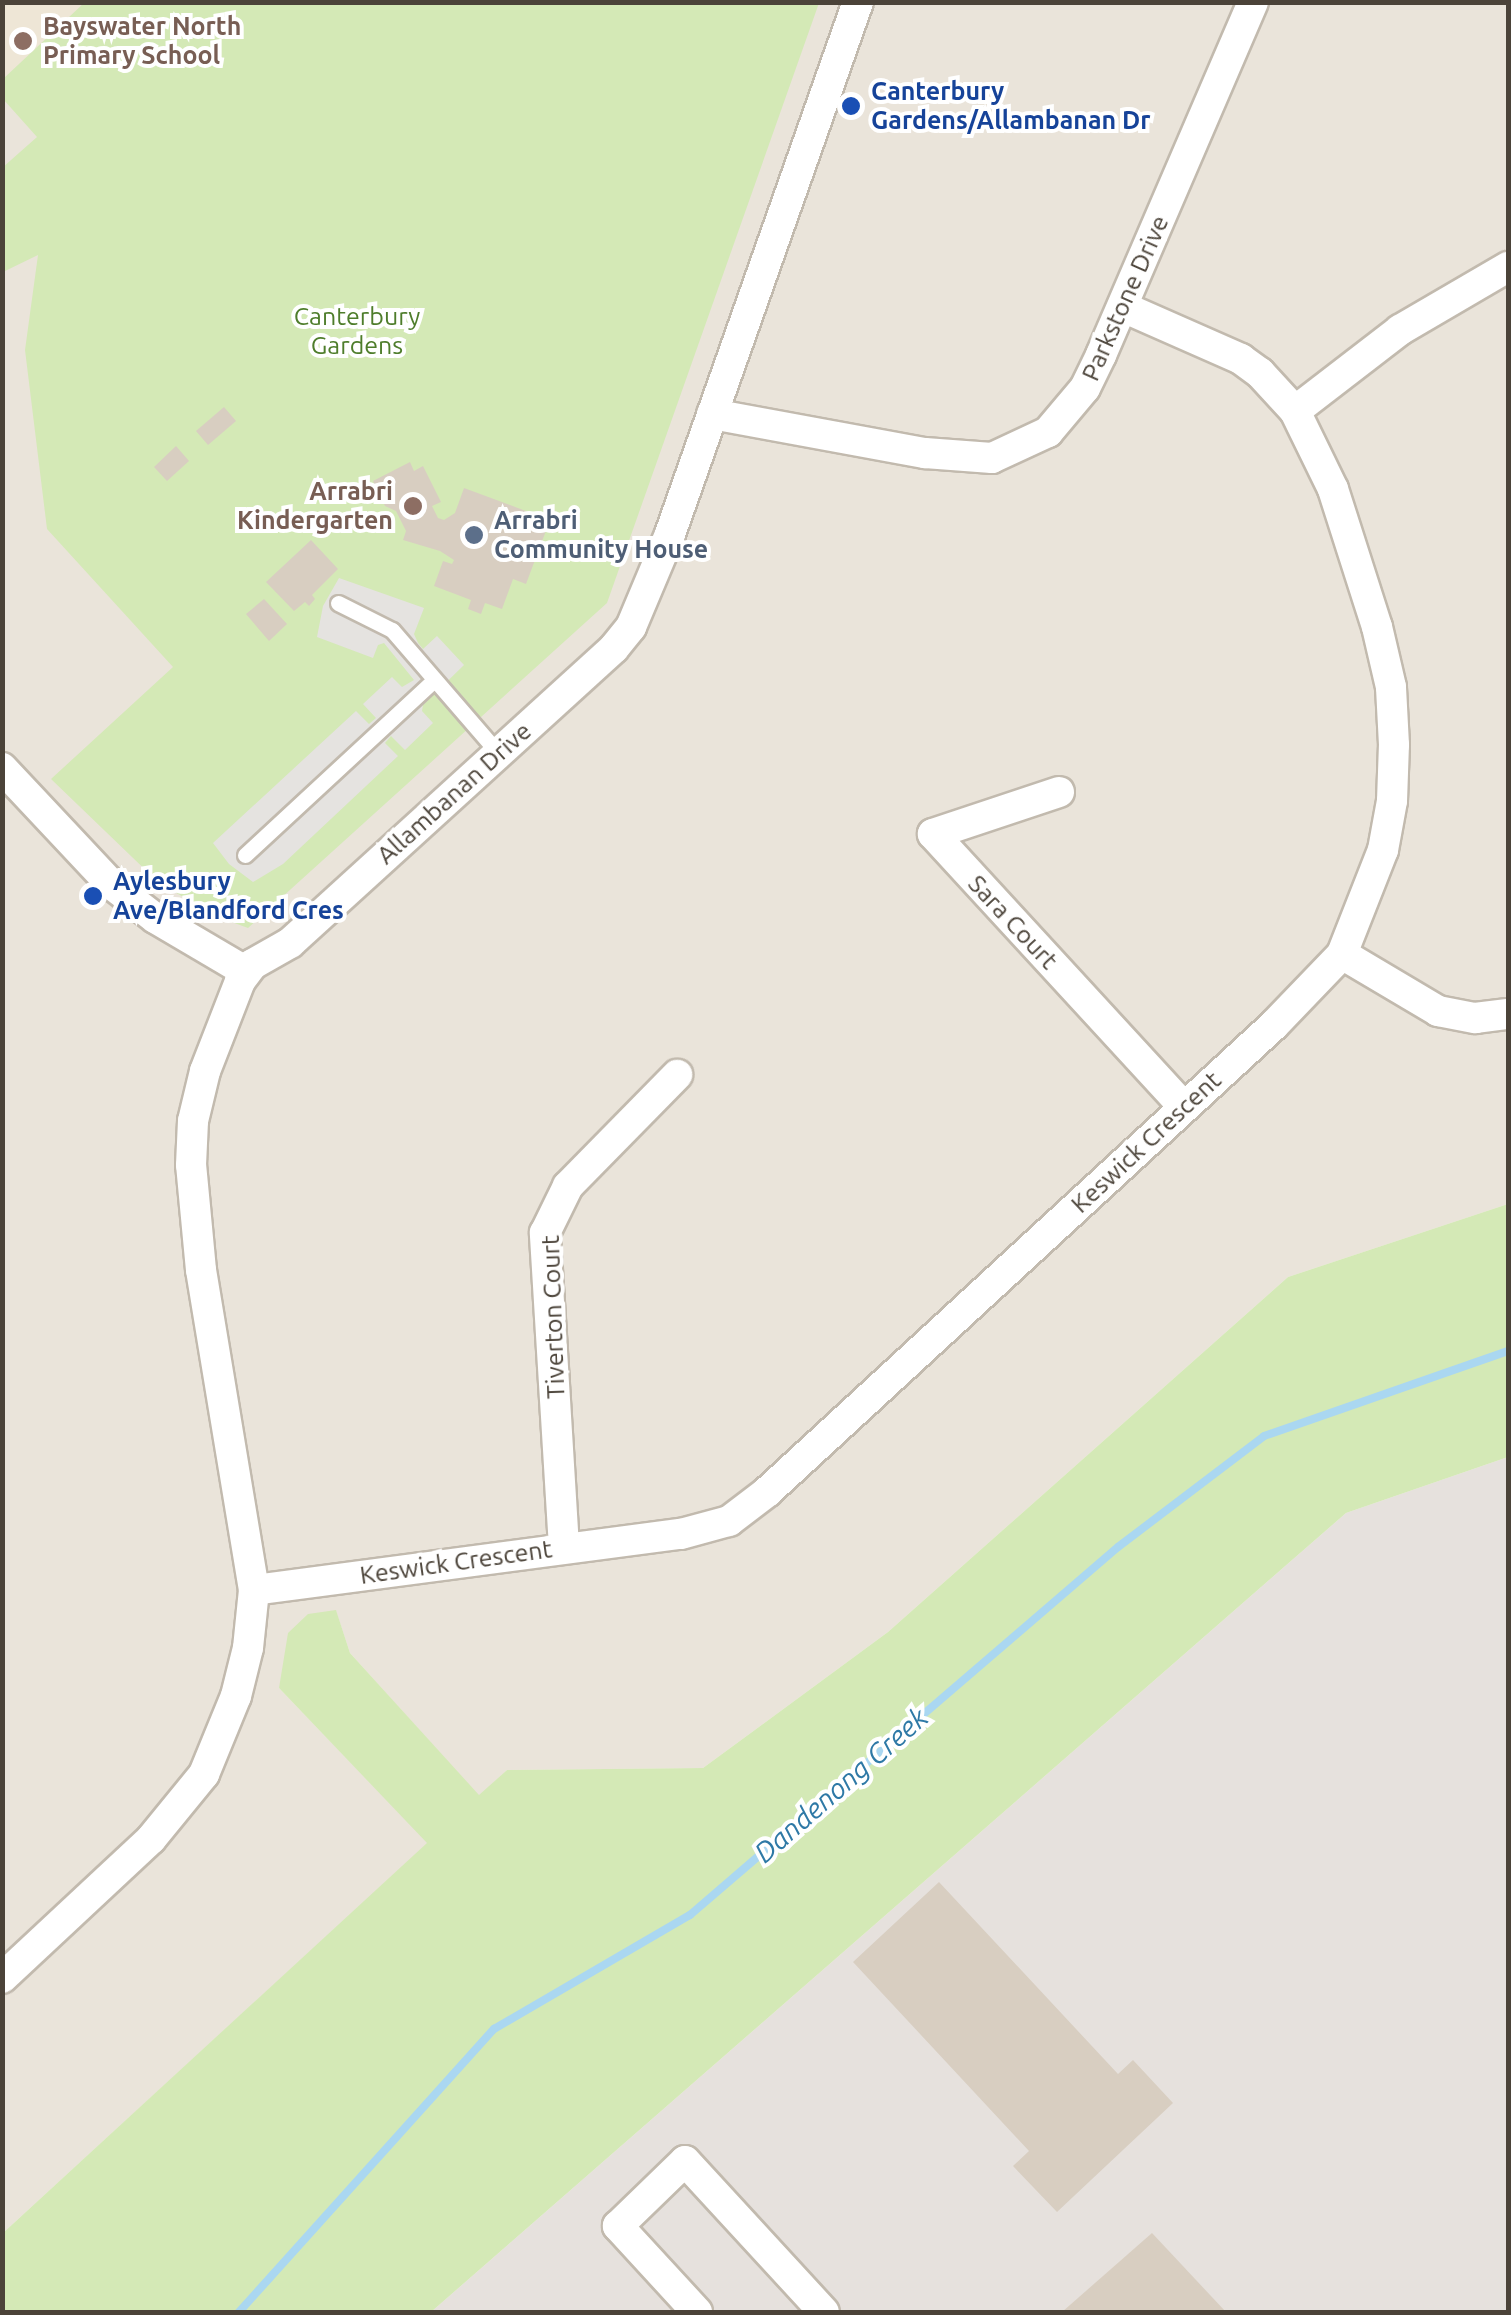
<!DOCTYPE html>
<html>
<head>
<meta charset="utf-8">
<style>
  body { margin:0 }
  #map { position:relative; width:1511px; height:2315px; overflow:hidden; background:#f6f2ec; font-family:Ubuntu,sans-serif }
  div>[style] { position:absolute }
  .residential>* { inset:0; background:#eae4da }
  .industrial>* { inset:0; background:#e6e1dd }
  .education>* { inset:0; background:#eee6d6 }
  .green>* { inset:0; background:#d4e9b6 }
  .parking>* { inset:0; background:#e5e3e0 }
  .stream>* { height:8px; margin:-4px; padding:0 4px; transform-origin:4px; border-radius:4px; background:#aad7f1 }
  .building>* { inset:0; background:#d8cec1 }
  .roads { filter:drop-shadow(2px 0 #c2baae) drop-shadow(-2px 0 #c2baae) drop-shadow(0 2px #c2baae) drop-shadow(0 -2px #c2baae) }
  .service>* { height:15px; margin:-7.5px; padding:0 7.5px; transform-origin:7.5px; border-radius:7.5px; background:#fff }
  .minor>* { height:30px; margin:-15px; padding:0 15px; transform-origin:15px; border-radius:15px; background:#fff }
  .dots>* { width:28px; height:28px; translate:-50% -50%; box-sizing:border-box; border:5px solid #fff; border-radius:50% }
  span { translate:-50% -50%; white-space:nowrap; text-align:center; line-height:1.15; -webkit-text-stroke:8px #fff; paint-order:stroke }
  .education-label { font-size:25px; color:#785e54; font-weight:700 }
  .left { translate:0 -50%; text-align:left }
  .right { translate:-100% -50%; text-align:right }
  .transit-label { font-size:25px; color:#164399; font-weight:700 }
  .street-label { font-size:25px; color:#4b4339 }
  .park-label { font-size:25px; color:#4e7d2b }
  .service-label { font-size:25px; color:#4e5e75; font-weight:700 }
  .water-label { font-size:28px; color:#2e79a6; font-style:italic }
  .frame { position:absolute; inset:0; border:5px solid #4b4339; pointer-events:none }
</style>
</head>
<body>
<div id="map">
  <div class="residential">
    <div style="clip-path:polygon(3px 3px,1508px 3px,1508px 1204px,1288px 1277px,888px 1632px,703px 1768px,507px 1770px,479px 1796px,350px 1653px,336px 1611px,279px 1688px,428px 1843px,3px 2233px)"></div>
  </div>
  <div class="industrial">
    <div style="clip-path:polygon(1508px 1457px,1508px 2312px,431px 2312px,1346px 1513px)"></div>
  </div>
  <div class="education">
    <div style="clip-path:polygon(3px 2px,84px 2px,84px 3px,3px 79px)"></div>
  </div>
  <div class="green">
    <div style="clip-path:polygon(84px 3px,819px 3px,607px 603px,248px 928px,218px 917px,159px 883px,51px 779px,173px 667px,47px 529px,25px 350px,38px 255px,3px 272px,2px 168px,37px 137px,3px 99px,3px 79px)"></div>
    <div style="clip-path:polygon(1508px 1204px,1508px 1457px,1346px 1513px,431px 2312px,3px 2312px,3px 2233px,427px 1843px,279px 1688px,288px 1633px,308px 1614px,336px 1610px,350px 1653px,479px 1795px,507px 1770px,703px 1768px,888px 1632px,1288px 1277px)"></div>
  </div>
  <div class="parking">
    <div style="clip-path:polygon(339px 578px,424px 608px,414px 634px,418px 643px,423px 649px,437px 636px,464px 665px,423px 705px,422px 711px,433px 723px,405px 750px,391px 736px,385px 743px,398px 756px,283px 864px,253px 882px,229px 864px,213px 843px,356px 711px,369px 724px,376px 718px,363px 704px,392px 677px,402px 687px,414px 680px,384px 643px,378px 645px,373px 658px,317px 637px,323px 606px)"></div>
  </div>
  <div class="stream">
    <div style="left:239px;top:2312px;width:381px;rotate:-48deg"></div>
    <div style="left:494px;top:2029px;width:227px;rotate:-30.2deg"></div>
    <div style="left:690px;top:1915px;width:564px;rotate:-40.69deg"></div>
    <div style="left:1118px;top:1547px;width:183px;rotate:-37.2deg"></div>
    <div style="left:1264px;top:1436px;width:258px;rotate:-19.2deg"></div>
  </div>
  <div class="building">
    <div style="clip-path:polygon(224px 407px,236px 421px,208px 445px,196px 431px)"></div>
    <div style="clip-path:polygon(176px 446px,189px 461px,167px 481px,154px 467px)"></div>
    <div style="clip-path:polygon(410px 462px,414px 471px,423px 466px,441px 502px,432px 506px,438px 518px,444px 520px,455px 513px,464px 488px,550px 520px,526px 584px,513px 579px,502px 609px,485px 603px,481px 614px,468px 609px,471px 600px,434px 586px,443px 561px,452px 564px,454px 560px,440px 551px,403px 540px,406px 531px,396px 511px,385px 506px,373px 481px)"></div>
    <div style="clip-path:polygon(311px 540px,338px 569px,312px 595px,315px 599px,309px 606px,305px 602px,294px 611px,266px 582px)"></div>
    <div style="clip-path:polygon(264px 599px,287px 624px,269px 641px,246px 614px)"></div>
    <div style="clip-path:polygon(939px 1882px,1118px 2074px,1133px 2060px,1173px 2103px,1057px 2212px,1013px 2166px,1029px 2151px,853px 1962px)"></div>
    <div style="clip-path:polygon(1152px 2233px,1226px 2312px,1062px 2312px)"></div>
  </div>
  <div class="roads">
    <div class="service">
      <div style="left:338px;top:603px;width:60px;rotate:26.6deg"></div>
      <div style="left:392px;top:630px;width:164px;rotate:49.2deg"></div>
      <div style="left:245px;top:855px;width:258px;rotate:-42.8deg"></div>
    </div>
    <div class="minor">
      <div style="left:1295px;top:411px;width:133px;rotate:-37.6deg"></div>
      <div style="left:1400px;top:330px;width:125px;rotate:-30.3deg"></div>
      <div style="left:712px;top:414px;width:217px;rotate:10.4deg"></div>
      <div style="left:925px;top:453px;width:67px;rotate:4.3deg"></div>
      <div style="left:992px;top:458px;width:62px;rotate:-24.9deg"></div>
      <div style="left:1048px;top:432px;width:57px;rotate:-49.9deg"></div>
      <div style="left:1085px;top:388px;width:37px;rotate:-64deg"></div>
      <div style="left:1101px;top:355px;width:384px;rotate:-66.7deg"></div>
      <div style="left:2px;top:768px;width:159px;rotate:46.8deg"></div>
      <div style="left:111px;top:884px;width:56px;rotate:37.7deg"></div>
      <div style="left:155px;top:918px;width:104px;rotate:30.5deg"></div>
      <div style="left:1059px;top:792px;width:133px;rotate:161.6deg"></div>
      <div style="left:933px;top:834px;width:371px;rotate:47.4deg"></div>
      <div style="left:1342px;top:954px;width:112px;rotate:30.7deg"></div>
      <div style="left:1438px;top:1011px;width:38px;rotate:11deg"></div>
      <div style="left:1475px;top:1018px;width:33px;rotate:-7deg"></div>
      <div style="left:564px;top:1547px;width:315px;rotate:-93.5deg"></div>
      <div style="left:545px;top:1233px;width:52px;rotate:-63.9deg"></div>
      <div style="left:568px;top:1186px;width:156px;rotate:-45.5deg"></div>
      <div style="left:254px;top:1590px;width:431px;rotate:-7.5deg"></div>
      <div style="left:681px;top:1534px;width:50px;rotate:-15.2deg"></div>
      <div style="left:729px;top:1521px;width:48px;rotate:-37.3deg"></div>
      <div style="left:767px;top:1492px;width:689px;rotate:-42.65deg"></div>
      <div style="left:1274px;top:1025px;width:98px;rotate:-46.2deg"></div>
      <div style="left:1342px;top:954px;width:112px;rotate:-68.5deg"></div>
      <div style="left:1383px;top:850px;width:50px;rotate:-79.6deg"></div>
      <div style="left:1392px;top:801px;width:56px;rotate:-88deg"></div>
      <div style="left:1394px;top:745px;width:58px;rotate:-93deg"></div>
      <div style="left:1391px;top:687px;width:62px;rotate:-103.1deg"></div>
      <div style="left:1377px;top:627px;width:145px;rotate:-107.7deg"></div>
      <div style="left:1333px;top:489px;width:87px;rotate:-116deg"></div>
      <div style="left:1295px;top:411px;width:52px;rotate:-132.6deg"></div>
      <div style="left:1260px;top:373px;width:24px;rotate:-144deg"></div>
      <div style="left:1241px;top:359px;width:129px;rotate:-156.2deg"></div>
      <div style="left:2px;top:1978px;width:204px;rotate:-43deg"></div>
      <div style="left:151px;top:1839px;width:84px;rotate:-50.8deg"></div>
      <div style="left:204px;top:1774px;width:84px;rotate:-67.7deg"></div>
      <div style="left:236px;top:1696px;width:49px;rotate:-76deg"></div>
      <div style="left:248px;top:1648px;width:58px;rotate:-84.1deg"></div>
      <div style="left:254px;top:1590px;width:324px;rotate:-99.4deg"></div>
      <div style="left:201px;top:1270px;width:105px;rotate:-95.4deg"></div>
      <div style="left:191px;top:1165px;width:44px;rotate:-87.4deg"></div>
      <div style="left:193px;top:1121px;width:51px;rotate:-76.5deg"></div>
      <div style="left:205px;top:1071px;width:97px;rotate:-68.7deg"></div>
      <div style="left:240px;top:981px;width:21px;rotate:-53deg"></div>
      <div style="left:253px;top:964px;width:43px;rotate:-29.6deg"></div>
      <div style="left:290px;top:943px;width:438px;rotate:-42.3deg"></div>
      <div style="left:614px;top:648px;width:27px;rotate:-51deg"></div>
      <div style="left:631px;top:627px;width:101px;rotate:-67.2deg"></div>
      <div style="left:670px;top:534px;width:564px;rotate:-70.54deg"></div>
      <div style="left:697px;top:2312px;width:117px;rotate:-132.6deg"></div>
      <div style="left:618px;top:2226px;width:93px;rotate:-44.1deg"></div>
      <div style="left:685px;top:2161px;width:205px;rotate:47.4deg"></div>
    </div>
  </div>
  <div class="dots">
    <div style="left:23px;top:41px;background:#8d6e63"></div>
    <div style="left:851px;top:106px;background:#1a4fb4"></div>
    <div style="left:413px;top:506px;background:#8d6e63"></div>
    <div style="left:474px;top:535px;background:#5c6f8a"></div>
    <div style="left:93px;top:896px;background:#1a4fb4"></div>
  </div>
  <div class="education-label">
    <span class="left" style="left:43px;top:41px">Bayswater North<br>Primary School</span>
    <span class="right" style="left:393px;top:506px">Arrabri<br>Kindergarten</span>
  </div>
  <div class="transit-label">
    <span class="left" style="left:871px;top:106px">Canterbury<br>Gardens/Allambanan Dr</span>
    <span class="left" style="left:113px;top:896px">Aylesbury<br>Ave/Blandford Cres</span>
  </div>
  <div class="street-label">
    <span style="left:1125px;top:298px;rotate:-66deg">Parkstone Drive</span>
    <span style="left:454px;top:793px;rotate:-42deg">Allambanan Drive</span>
    <span style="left:1013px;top:922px;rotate:47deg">Sara Court</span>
    <span style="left:1146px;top:1142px;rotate:-43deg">Keswick Crescent</span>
    <span style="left:553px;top:1317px;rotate:-92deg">Tiverton Court</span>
    <span style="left:456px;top:1562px;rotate:-8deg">Keswick Crescent</span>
  </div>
  <div class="park-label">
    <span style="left:357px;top:331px">Canterbury<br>Gardens</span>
  </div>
  <div class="service-label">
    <span class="left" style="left:494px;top:535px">Arrabri<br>Community House</span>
  </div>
  <div class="water-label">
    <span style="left:841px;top:1785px;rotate:-41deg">Dandenong Creek</span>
  </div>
  <div class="frame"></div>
</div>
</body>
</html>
